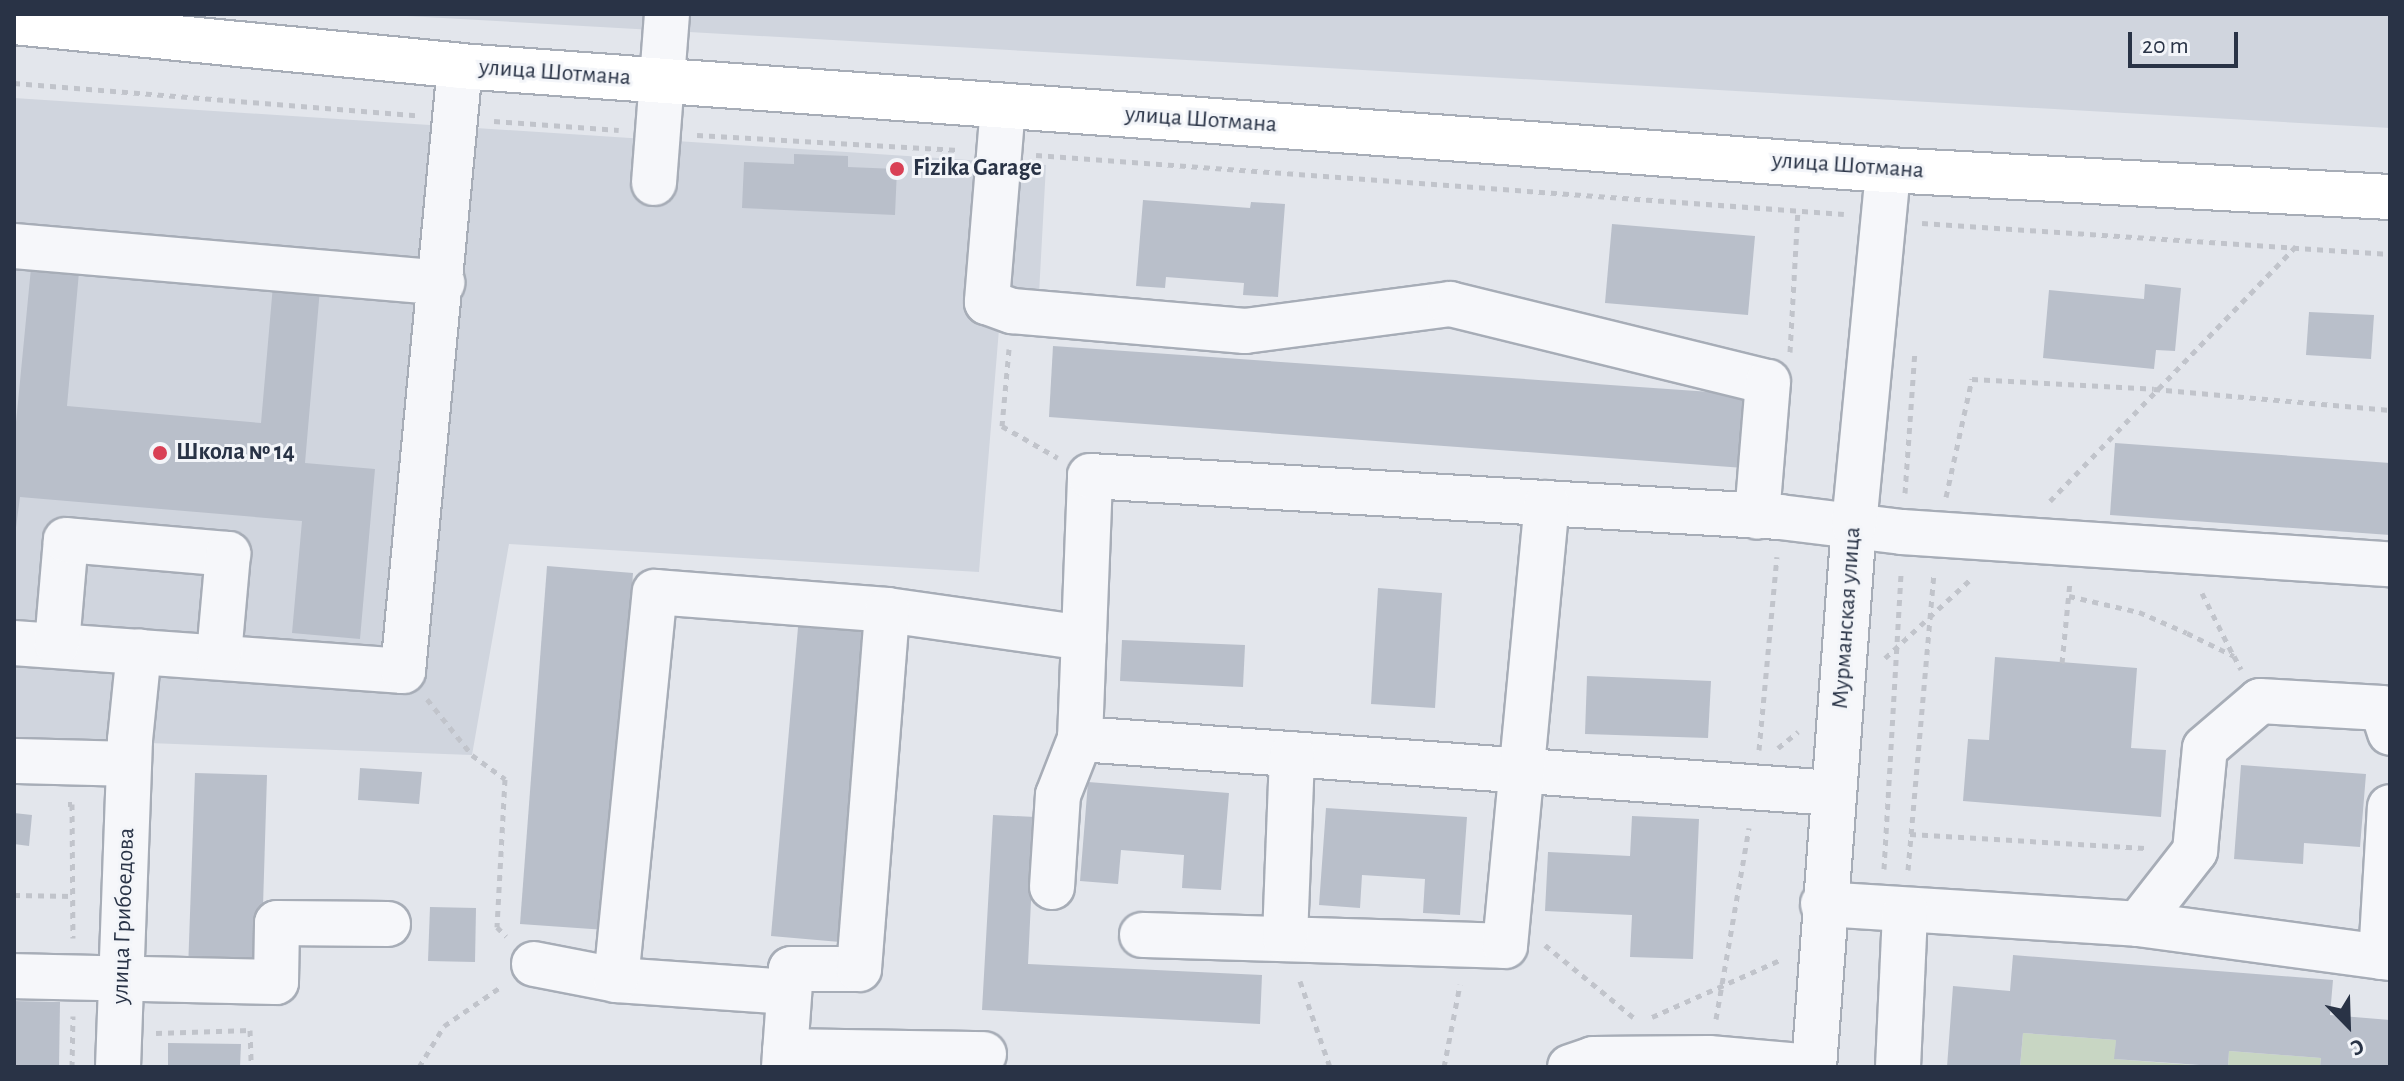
<!DOCTYPE html>
<html>
<head>
<meta charset="utf-8">
<style>
  body { margin:0 }
  #map { position:relative; width:2404px; height:1081px; overflow:hidden; background:#e3e6ec; font-family:"Alegreya Sans",sans-serif }
  div>[style] { position:absolute }
  .built>* { inset:0; background:#d0d5de }
  .green>* { inset:0; background:#c8d6c3 }
  .building>* { inset:0; background:#b9bfca }
  .path>* { height:5px; margin-top:-2.5px; transform-origin:0; background:repeating-linear-gradient(90deg,#c1c4cb 0 6px,transparent 0 12px) }
  .roads { filter:drop-shadow(2px 0 #a7adb7) drop-shadow(-2px 0 #a7adb7) drop-shadow(0 2px #a7adb7) drop-shadow(0 -2px #a7adb7) }
  .minor>* { height:44px; margin:-22px; padding:0 22px; transform-origin:22px; border-radius:22px; background:#f6f7fa }
  .major>* { height:44px; margin:-22px; padding:0 22px; transform-origin:22px; border-radius:22px; background:#fff }
  .dots>* { width:22px; height:22px; translate:-50% -50%; box-sizing:border-box; border:4px solid #f3f5f9; border-radius:50% }
  span { translate:-50% -50%; white-space:nowrap; text-align:center; line-height:1.15; -webkit-text-stroke:6px #f3f5f9; paint-order:stroke }
  .street-label { font-size:24px; color:#293346 }
  .poi-label { font-size:24px; color:#293346; font-weight:700 }
  .left { translate:0 -50%; text-align:left }
  .frame { position:absolute; inset:0; border:16px solid #293346; pointer-events:none }
  .north { position:absolute; left:2308px; top:985px; width:80px; height:80px; -webkit-text-stroke:6px #f3f5f9; paint-order:stroke; rotate:157deg; font-size:22px; font-weight:700; line-height:32px; text-align:center; color:#293346 }
  .north::after { content:''; display:block; margin:auto; width:28px; height:36px; background:#293346; clip-path:polygon(50% 0,100% 100%,50% 72%,0 100%) }
  .scale { position:absolute; left:2128px; top:32px; width:110px; height:36px; box-sizing:border-box; border:4px solid #293346; border-top:0; padding-left:10px; font-size:24px; line-height:28px; white-space:nowrap; color:#293346; -webkit-text-stroke:6px #f3f5f9; paint-order:stroke }
</style>
</head>
<body>
<div id="map">
  <div class="built">
    <div style="clip-path:polygon(371px 14px,2390px 14px,2390px 128px)"></div>
    <div style="clip-path:polygon(14px 98px,1046px 165px,1037px 331px,999px 329px,979px 572px,509px 544px,472px 755px,14px 738px)"></div>
  </div>
  <div class="green">
    <div style="clip-path:polygon(2023px 1033px,2116px 1040px,2115px 1059px,2218px 1067px,2020px 1067px)"></div>
    <div style="clip-path:polygon(2229px 1051px,2321px 1058px,2320px 1067px,2228px 1067px)"></div>
  </div>
  <div class="building">
    <div style="clip-path:polygon(794px 154px,848px 156px,848px 167px,897px 169px,895px 215px,742px 208px,744px 162px,794px 164px)"></div>
    <div style="clip-path:polygon(1143px 200px,1250px 208px,1251px 202px,1285px 204px,1278px 297px,1243px 295px,1244px 283px,1166px 277px,1165px 288px,1136px 286px)"></div>
    <div style="clip-path:polygon(1612px 224px,1755px 236px,1748px 315px,1605px 303px)"></div>
    <div style="clip-path:polygon(31px 268px,79px 272px,67px 406px,261px 423px,273px 285px,320px 289px,305px 463px,375px 469px,360px 639px,292px 633px,302px 521px,20px 497px,14px 543px,14px 443px)"></div>
    <div style="clip-path:polygon(2145px 284px,2181px 288px,2175px 351px,2156px 350px,2154px 369px,2043px 358px,2049px 290px,2144px 299px)"></div>
    <div style="clip-path:polygon(2309px 312px,2374px 315px,2371px 359px,2306px 355px)"></div>
    <div style="clip-path:polygon(1053px 346px,1754px 395px,1744px 468px,1049px 417px)"></div>
    <div style="clip-path:polygon(2115px 443px,2390px 463px,2390px 535px,2110px 515px)"></div>
    <div style="clip-path:polygon(547px 566px,633px 573px,606px 930px,520px 924px)"></div>
    <div style="clip-path:polygon(1378px 588px,1442px 593px,1435px 708px,1371px 704px)"></div>
    <div style="clip-path:polygon(799px 616px,867px 622px,840px 942px,771px 936px)"></div>
    <div style="clip-path:polygon(1122px 640px,1245px 645px,1243px 687px,1120px 681px)"></div>
    <div style="clip-path:polygon(1995px 657px,2137px 668px,2131px 748px,2166px 750px,2161px 817px,1963px 801px,1968px 739px,1989px 740px)"></div>
    <div style="clip-path:polygon(1587px 676px,1711px 681px,1708px 738px,1585px 734px)"></div>
    <div style="clip-path:polygon(2241px 765px,2366px 774px,2360px 847px,2304px 843px,2303px 864px,2234px 859px)"></div>
    <div style="clip-path:polygon(360px 768px,422px 772px,419px 804px,358px 800px)"></div>
    <div style="clip-path:polygon(195px 773px,267px 775px,261px 972px,188px 970px)"></div>
    <div style="clip-path:polygon(1088px 782px,1229px 793px,1221px 890px,1182px 888px,1184px 855px,1121px 850px,1118px 884px,1080px 881px)"></div>
    <div style="clip-path:polygon(1326px 808px,1467px 817px,1460px 915px,1423px 913px,1425px 879px,1362px 875px,1360px 908px,1319px 905px)"></div>
    <div style="clip-path:polygon(14px 813px,32px 815px,29px 846px,14px 844px)"></div>
    <div style="clip-path:polygon(993px 815px,1035px 817px,1028px 964px,1262px 975px,1260px 1024px,982px 1010px)"></div>
    <div style="clip-path:polygon(1632px 816px,1699px 819px,1693px 959px,1630px 957px,1632px 915px,1545px 911px,1548px 852px,1630px 856px)"></div>
    <div style="clip-path:polygon(430px 907px,476px 908px,475px 962px,428px 961px)"></div>
    <div style="clip-path:polygon(2013px 955px,2333px 980px,2330px 1015px,2390px 1020px,2390px 1067px,2320px 1067px,2321px 1058px,2229px 1051px,2228px 1067px,2114px 1059px,2116px 1040px,2023px 1033px,2020px 1067px,1947px 1067px,1953px 986px,2010px 991px)"></div>
    <div style="clip-path:polygon(14px 1001px,60px 1002px,59px 1067px,14px 1067px)"></div>
    <div style="clip-path:polygon(168px 1043px,241px 1044px,240px 1067px,168px 1067px)"></div>
  </div>
  <div class="path">
    <div style="left:14px;top:83px;width:403px;rotate:4.6deg"></div>
    <div style="left:494px;top:121px;width:125px;rotate:4.1deg"></div>
    <div style="left:697px;top:135px;width:262px;rotate:3.3deg"></div>
    <div style="left:1036px;top:155px;width:810px;rotate:4.18deg"></div>
    <div style="left:1922px;top:223px;width:469px;rotate:3.8deg"></div>
    <div style="left:1009px;top:349px;width:77px;rotate:95.2deg"></div>
    <div style="left:1002px;top:426px;width:64px;rotate:29.7deg"></div>
    <div style="left:1790px;top:352px;width:142px;rotate:-86.8deg"></div>
    <div style="left:1905px;top:493px;width:142px;rotate:-86deg"></div>
    <div style="left:1946px;top:497px;width:121px;rotate:-77.6deg"></div>
    <div style="left:1972px;top:379px;width:182px;rotate:3.1deg"></div>
    <div style="left:2154px;top:389px;width:237px;rotate:5.1deg"></div>
    <div style="left:2050px;top:501px;width:354px;rotate:-46deg"></div>
    <div style="left:2202px;top:593px;width:69px;rotate:63.4deg"></div>
    <div style="left:2069px;top:596px;width:72px;rotate:12.9deg"></div>
    <div style="left:2139px;top:612px;width:52px;rotate:23.6deg"></div>
    <div style="left:2187px;top:633px;width:52px;rotate:26.1deg"></div>
    <div style="left:2234px;top:656px;width:15px;rotate:62deg"></div>
    <div style="left:1885px;top:658px;width:118px;rotate:-42.6deg"></div>
    <div style="left:2062px;top:663px;width:81px;rotate:-84.4deg"></div>
    <div style="left:427px;top:699px;width:72px;rotate:51.2deg"></div>
    <div style="left:472px;top:755px;width:41px;rotate:36deg"></div>
    <div style="left:505px;top:779px;width:148px;rotate:93.1deg"></div>
    <div style="left:497px;top:927px;width:13px;rotate:45deg"></div>
    <div style="left:1778px;top:748px;width:26px;rotate:-39deg"></div>
    <div style="left:1759px;top:750px;width:194px;rotate:-84.7deg"></div>
    <div style="left:68px;top:804px;width:4px"></div>
    <div style="left:72px;top:804px;width:134px;rotate:89.6deg"></div>
    <div style="left:1910px;top:834px;width:235px;rotate:3.4deg"></div>
    <div style="left:1884px;top:869px;width:298px;rotate:-86.7deg"></div>
    <div style="left:1908px;top:870px;width:297px;rotate:-85deg"></div>
    <div style="left:14px;top:895px;width:59px;rotate:1deg"></div>
    <div style="left:1545px;top:945px;width:114px;rotate:39.3deg"></div>
    <div style="left:1300px;top:981px;width:91px;rotate:70.8deg"></div>
    <div style="left:1652px;top:1017px;width:142px;rotate:-24deg"></div>
    <div style="left:1716px;top:1019px;width:194px;rotate:-80.2deg"></div>
    <div style="left:156px;top:1033px;width:94px;rotate:-1.8deg"></div>
    <div style="left:250px;top:1030px;width:37px;rotate:88deg"></div>
    <div style="left:72px;top:1067px;width:51px;rotate:-88.9deg"></div>
    <div style="left:419px;top:1067px;width:48px;rotate:-58.6deg"></div>
    <div style="left:444px;top:1026px;width:70px;rotate:-34.6deg"></div>
    <div style="left:1444px;top:1067px;width:84px;rotate:-79deg"></div>
  </div>
  <div class="roads">
    <div class="minor">
      <div style="left:1003px;top:106px;width:197px;rotate:94.7deg"></div>
      <div style="left:987px;top:302px;width:27px;rotate:20deg"></div>
      <div style="left:1012px;top:311px;width:234px;rotate:4.9deg"></div>
      <div style="left:1245px;top:331px;width:207px;rotate:-7.5deg"></div>
      <div style="left:1450px;top:304px;width:327px;rotate:13.8deg"></div>
      <div style="left:1768px;top:382px;width:135px;rotate:94.7deg"></div>
      <div style="left:654px;top:183px;width:169px;rotate:-85.6deg"></div>
      <div style="left:14px;top:246px;width:430px;rotate:4.9deg"></div>
      <div style="left:14px;top:643px;width:390px;rotate:4.1deg"></div>
      <div style="left:403px;top:671px;width:608px;rotate:-84.62deg"></div>
      <div style="left:57px;top:644px;width:104px;rotate:-85.1deg"></div>
      <div style="left:66px;top:540px;width:163px;rotate:4.9deg"></div>
      <div style="left:228px;top:554px;width:100px;rotate:95.1deg"></div>
      <div style="left:1080px;top:739px;width:756px;rotate:4.1deg"></div>
      <div style="left:14px;top:761px;width:115px;rotate:1.5deg"></div>
      <div style="left:1052px;top:887px;width:92px;rotate:-86.3deg"></div>
      <div style="left:1058px;top:795px;width:60px;rotate:-68.6deg"></div>
      <div style="left:1080px;top:739px;width:263px;rotate:-87.8deg"></div>
      <div style="left:1090px;top:476px;width:691px;rotate:3.4deg"></div>
      <div style="left:1780px;top:517px;width:123px;rotate:7deg"></div>
      <div style="left:1902px;top:532px;width:489px;rotate:3.8deg"></div>
      <div style="left:1823px;top:904px;width:316px;rotate:3.6deg"></div>
      <div style="left:2138px;top:924px;width:254px;rotate:7.7deg"></div>
      <div style="left:2138px;top:924px;width:93px;rotate:-52deg"></div>
      <div style="left:2195px;top:851px;width:103px;rotate:-84.5deg"></div>
      <div style="left:2205px;top:748px;width:72px;rotate:-40.5deg"></div>
      <div style="left:2260px;top:701px;width:122px;rotate:3.3deg"></div>
      <div style="left:2382px;top:708px;width:26px;rotate:72deg"></div>
      <div style="left:1142px;top:935px;width:363px;rotate:1.7deg"></div>
      <div style="left:1505px;top:946px;width:445px;rotate:-84.6deg"></div>
      <div style="left:1285px;top:938px;width:184px;rotate:-87.8deg"></div>
      <div style="left:2381px;top:957px;width:150px;rotate:-86.6deg"></div>
      <div style="left:534px;top:964px;width:84px;rotate:11deg"></div>
      <div style="left:14px;top:976px;width:262px;rotate:1.3deg"></div>
      <div style="left:276px;top:982px;width:59px;rotate:-89deg"></div>
      <div style="left:277px;top:923px;width:111px;rotate:0.5deg"></div>
      <div style="left:789px;top:992px;width:173px;rotate:-176deg"></div>
      <div style="left:616px;top:980px;width:390px;rotate:-84.3deg"></div>
      <div style="left:655px;top:592px;width:233px;rotate:4.4deg"></div>
      <div style="left:887px;top:610px;width:199px;rotate:8.1deg"></div>
      <div style="left:785px;top:1051px;width:199px;rotate:0.9deg"></div>
      <div style="left:118px;top:1067px;width:327px;rotate:-87.9deg"></div>
      <div style="left:130px;top:740px;width:89px;rotate:-84.2deg"></div>
      <div style="left:784px;top:1067px;width:98px;rotate:-85.9deg"></div>
      <div style="left:791px;top:969px;width:68px"></div>
      <div style="left:859px;top:969px;width:360px;rotate:-85.5deg"></div>
      <div style="left:1570px;top:1067px;width:24px;rotate:-19deg"></div>
      <div style="left:1593px;top:1059px;width:116px;rotate:-0.5deg"></div>
      <div style="left:1709px;top:1058px;width:103px;rotate:5deg"></div>
      <div style="left:1814px;top:1067px;width:543px;rotate:-85.78deg"></div>
      <div style="left:1854px;top:525px;width:357px;rotate:-84.5deg"></div>
      <div style="left:1898px;top:1067px;width:157px;rotate:-87.4deg"></div>
    </div>
    <div class="major">
      <div style="left:14px;top:22px;width:448px;rotate:5.6deg"></div>
      <div style="left:460px;top:66px;width:1432px;rotate:4.17deg"></div>
      <div style="left:1888px;top:170px;width:503px;rotate:3.08deg"></div>
    </div>
  </div>
  <div class="dots">
    <div style="left:897px;top:169px;background:#d94055"></div>
    <div style="left:160px;top:453px;background:#d94055"></div>
  </div>
  <div class="street-label">
    <span style="left:555px;top:73px;rotate:4deg">улица Шотмана</span>
    <span style="left:1201px;top:120px;rotate:4deg">улица Шотмана</span>
    <span style="left:1848px;top:166px;rotate:4deg">улица Шотмана</span>
    <span style="left:1847px;top:618px;rotate:-86deg">Мурманская улица</span>
    <span style="left:124px;top:916px;rotate:-88deg">улица Грибоедова</span>
  </div>
  <div class="poi-label">
    <span class="left" style="left:913px;top:169px">Fizika Garage</span>
    <span class="left" style="left:176px;top:453px">Школа № 14</span>
  </div>
  <div class="frame"></div>
  <div class="north">С</div>
  <div class="scale">20 m</div>
</div>
</body>
</html>
